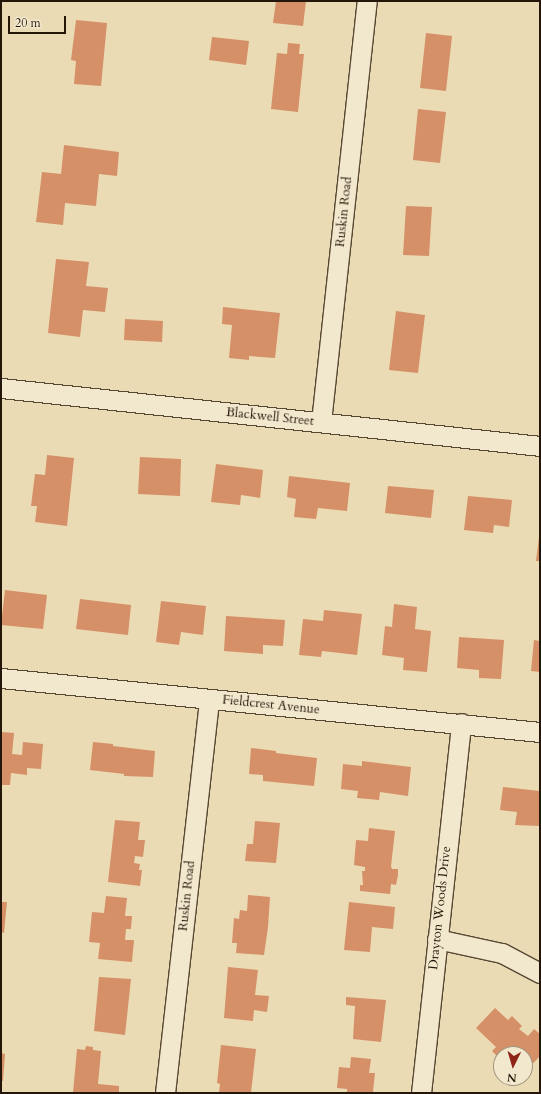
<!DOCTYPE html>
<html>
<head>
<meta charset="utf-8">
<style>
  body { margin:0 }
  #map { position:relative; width:541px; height:1094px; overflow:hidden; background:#ebdbb4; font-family:Cardo,serif }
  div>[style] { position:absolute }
  .building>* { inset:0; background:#d59068 }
  .roads { filter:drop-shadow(1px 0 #564733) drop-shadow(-1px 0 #564733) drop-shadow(0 1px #564733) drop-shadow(0 -1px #564733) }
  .minor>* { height:19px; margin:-9.5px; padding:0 9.5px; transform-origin:9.5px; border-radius:9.5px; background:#f2e8ce }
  span { translate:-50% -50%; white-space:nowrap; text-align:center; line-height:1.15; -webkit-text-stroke:3px #f2e8ce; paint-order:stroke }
  .street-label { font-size:13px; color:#241608 }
  .frame { position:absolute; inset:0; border:2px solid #241608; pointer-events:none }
  .north { position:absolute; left:493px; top:1046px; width:40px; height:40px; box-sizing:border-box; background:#f2e8ce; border:1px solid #a0947f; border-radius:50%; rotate:185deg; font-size:11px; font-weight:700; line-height:16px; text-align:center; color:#241608 }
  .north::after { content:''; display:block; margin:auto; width:14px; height:18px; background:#8f2418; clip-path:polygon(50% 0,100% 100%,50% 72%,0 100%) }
  .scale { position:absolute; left:8px; top:16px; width:58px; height:18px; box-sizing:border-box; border:2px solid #241608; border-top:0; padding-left:5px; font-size:12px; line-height:14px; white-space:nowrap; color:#241608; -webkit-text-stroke:3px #f2e8ce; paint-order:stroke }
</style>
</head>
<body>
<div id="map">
  <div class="building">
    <div style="clip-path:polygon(276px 1px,306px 1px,303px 26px,273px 23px)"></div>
    <div style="clip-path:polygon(76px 20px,107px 23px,101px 86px,74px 84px,76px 61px,71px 60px)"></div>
    <div style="clip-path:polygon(426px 33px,452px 36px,446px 91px,420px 88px)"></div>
    <div style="clip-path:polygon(212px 37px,249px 41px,246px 65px,209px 60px)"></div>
    <div style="clip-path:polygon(288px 43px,300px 44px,299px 54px,304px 54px,298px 112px,271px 109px,277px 53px,287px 54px)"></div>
    <div style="clip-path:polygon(418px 109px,446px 112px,440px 163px,413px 160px)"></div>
    <div style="clip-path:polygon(64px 145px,119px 152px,117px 176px,99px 174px,96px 206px,65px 203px,63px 225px,36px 222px,42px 172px,61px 174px)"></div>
    <div style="clip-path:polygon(406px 206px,432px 207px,429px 256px,403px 255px)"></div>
    <div style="clip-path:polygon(56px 259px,89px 262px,86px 286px,108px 288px,105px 312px,83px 310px,80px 337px,48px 333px)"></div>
    <div style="clip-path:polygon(223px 307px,280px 313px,275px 358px,249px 356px,249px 360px,229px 358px,232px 325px,222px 324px)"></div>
    <div style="clip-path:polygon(396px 311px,425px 315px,418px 373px,389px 370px)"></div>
    <div style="clip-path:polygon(125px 319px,163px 321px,162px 342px,124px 340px)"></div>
    <div style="clip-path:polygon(47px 455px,74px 458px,67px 526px,35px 522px,37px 506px,31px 506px,35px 474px,45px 475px)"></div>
    <div style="clip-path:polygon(140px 457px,181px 459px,180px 496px,138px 494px)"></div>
    <div style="clip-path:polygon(216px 464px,263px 470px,260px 498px,241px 495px,240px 505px,211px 502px)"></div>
    <div style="clip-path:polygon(289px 476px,350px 483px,347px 511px,318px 508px,316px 519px,294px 517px,296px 499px,287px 497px)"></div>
    <div style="clip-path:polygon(388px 486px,434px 490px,431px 518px,385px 513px)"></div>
    <div style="clip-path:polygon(468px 496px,512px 500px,509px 527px,494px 525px,493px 533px,464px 530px)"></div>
    <div style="clip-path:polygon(539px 537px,540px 537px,540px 561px,536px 561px)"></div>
    <div style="clip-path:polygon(5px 590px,47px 595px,43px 629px,1px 625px)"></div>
    <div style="clip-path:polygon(80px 599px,131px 605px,128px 635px,76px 629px)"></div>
    <div style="clip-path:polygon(161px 601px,206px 606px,203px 635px,181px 632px,179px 645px,156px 642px)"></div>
    <div style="clip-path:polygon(394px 604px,417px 607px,415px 629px,431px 631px,427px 672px,403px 670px,404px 658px,382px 655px,385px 626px,392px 627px)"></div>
    <div style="clip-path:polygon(324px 610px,362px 614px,357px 655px,322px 651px,321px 657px,299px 655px,303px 619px,323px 621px)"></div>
    <div style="clip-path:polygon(226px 616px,285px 620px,283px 646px,263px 645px,263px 654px,224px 651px)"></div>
    <div style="clip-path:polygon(459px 637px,504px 640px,501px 679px,479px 678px,479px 670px,457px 668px)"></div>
    <div style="clip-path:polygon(534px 640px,540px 641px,540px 672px,531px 671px)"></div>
    <div style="clip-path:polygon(1px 732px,14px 733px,12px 754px,22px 755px,23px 742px,43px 744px,41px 769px,27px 768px,27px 775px,11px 773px,10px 785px,1px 785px)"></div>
    <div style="clip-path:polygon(93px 742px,113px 744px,113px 746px,155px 751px,153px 777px,124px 776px,124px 774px,90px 770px)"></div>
    <div style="clip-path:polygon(251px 748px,276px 751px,276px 753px,317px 758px,314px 786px,263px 781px,263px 775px,249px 774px)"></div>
    <div style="clip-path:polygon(362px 761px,411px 767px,408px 796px,380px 792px,379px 800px,357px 798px,358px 791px,341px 789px,343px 764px,362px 766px)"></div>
    <div style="clip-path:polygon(503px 787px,540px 791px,540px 826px,515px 825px,517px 812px,500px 810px)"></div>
    <div style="clip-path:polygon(115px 820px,140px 822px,138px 840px,145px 840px,143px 857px,135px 856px,134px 863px,140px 864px,139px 870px,142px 870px,140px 886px,108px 882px)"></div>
    <div style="clip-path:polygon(255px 821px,280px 823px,276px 863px,245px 861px,247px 844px,253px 844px)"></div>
    <div style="clip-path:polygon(369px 828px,395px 831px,391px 866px,392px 869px,398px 869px,398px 875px,396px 885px,391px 884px,390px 894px,360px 891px,360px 885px,363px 885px,362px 871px,365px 871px,365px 867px,354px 865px,356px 840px,368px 841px)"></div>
    <div style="clip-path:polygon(248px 895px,270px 897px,268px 927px,264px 955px,236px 953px,237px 943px,232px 943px,234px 918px,239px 919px,240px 910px,247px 911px)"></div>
    <div style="clip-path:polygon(106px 896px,127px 898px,125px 916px,132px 916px,131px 929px,126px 929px,125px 940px,134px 940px,132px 962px,98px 959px,100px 943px,89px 942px,92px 912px,104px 913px)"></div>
    <div style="clip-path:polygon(1px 902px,7px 902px,4px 933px,1px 932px)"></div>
    <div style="clip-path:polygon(349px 902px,395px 907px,393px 929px,372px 927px,370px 952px,344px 950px)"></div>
    <div style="clip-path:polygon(228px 967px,258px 970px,255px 995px,269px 996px,267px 1012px,254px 1010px,253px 1021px,224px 1018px)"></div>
    <div style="clip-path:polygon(99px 977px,131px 979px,125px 1035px,94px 1031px)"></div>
    <div style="clip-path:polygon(346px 997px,386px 1000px,381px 1042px,353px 1039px,355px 1006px,346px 1005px)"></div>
    <div style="clip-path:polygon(495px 1008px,508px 1020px,512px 1016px,522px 1026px,519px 1029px,528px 1036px,534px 1029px,540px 1034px,540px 1056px,527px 1070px,525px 1068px,525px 1054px,501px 1054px,501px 1060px,492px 1051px,496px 1047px,476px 1028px)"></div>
    <div style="clip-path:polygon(221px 1045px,256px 1049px,251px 1093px,219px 1093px,220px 1084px,217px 1083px)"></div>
    <div style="clip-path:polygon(86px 1046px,93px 1047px,93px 1050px,101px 1051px,98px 1084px,119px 1086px,119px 1093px,73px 1093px,77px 1049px,85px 1050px)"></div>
    <div style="clip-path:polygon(1px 1053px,5px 1054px,3px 1081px,1px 1081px)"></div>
    <div style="clip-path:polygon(351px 1057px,371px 1059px,369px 1073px,375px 1073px,373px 1092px,347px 1093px,347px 1089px,337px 1088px,339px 1067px,350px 1068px)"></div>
  </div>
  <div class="roads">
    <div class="minor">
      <div style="left:1px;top:388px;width:542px;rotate:6.14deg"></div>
      <div style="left:321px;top:422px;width:424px;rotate:-83.8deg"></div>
      <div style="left:1px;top:678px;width:542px;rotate:5.72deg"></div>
      <div style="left:437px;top:939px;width:66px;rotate:12.2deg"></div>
      <div style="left:502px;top:953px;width:43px;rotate:27.8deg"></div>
      <div style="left:165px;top:1093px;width:396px;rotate:-83.6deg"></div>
      <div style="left:421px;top:1093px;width:372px;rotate:-83.8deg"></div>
    </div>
  </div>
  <div class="street-label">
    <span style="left:344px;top:212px;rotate:-84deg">Ruskin Road</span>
    <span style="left:270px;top:417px;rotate:6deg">Blackwell Street</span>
    <span style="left:271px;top:705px;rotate:6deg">Fieldcrest Avenue</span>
    <span style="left:187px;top:896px;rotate:-84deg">Ruskin Road</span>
    <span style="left:440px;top:908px;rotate:-84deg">Drayton Woods Drive</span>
  </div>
  <div class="frame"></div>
  <div class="north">N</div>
  <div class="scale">20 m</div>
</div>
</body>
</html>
